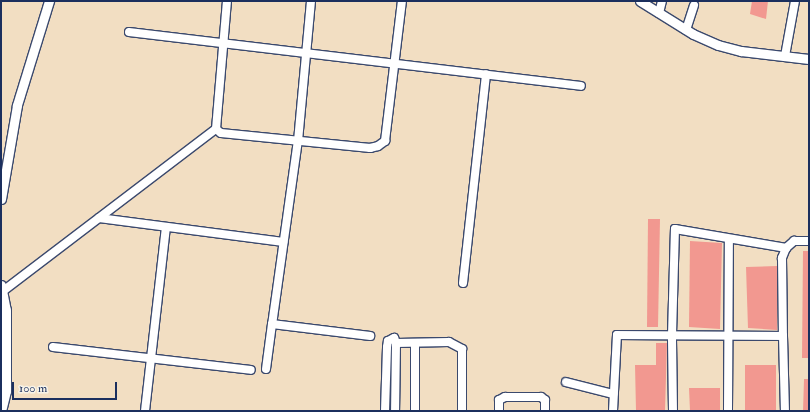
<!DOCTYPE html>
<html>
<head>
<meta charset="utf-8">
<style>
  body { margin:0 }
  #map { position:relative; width:810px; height:412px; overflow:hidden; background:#f2dec2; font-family:"IM FELL Double Pica",serif }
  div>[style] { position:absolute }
  .building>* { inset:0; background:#f29890 }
  .roads { filter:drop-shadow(1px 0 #3b496d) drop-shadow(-1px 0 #3b496d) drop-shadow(0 1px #3b496d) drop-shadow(0 -1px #3b496d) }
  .minor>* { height:8px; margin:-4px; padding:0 4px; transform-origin:4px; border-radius:4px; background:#fff }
  .tertiary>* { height:9px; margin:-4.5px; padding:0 4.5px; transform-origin:4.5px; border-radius:4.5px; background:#fff }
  span { translate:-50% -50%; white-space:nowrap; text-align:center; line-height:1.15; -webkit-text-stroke:3px #f7f3e8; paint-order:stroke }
  .frame { position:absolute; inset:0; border:2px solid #1b2f5e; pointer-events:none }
  .scale { position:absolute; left:12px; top:382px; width:105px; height:18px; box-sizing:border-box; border:2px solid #1b2f5e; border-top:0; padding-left:5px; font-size:12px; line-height:14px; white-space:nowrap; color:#1b2f5e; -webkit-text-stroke:3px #f7f3e8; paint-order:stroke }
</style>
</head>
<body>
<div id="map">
  <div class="building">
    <div style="clip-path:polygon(752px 1px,768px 1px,766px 19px,750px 14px)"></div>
    <div style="clip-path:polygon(648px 219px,660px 219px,658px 327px,647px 327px)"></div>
    <div style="clip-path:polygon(690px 241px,722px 243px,720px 329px,689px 327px)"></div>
    <div style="clip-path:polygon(803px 251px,809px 251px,809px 358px,802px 358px)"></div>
    <div style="clip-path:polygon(777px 266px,777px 330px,748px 328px,746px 267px)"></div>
    <div style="clip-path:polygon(656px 343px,667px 343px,665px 411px,636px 411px,635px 365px,656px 365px)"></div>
    <div style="clip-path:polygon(745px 365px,776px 365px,776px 411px,745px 411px)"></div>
    <div style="clip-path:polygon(804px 379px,809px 379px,809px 411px,803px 411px)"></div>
    <div style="clip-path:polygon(689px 388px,720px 388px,720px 411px,690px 411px)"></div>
  </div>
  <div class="roads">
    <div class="minor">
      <div style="left:311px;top:1px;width:140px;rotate:95.3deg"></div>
      <div style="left:298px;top:140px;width:186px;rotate:98deg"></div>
      <div style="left:272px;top:324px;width:99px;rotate:7deg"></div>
      <div style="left:659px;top:13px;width:12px;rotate:-76deg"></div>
      <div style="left:686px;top:30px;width:26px;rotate:-72deg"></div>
      <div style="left:129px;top:32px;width:455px;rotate:6.8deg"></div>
      <div style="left:785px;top:56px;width:56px;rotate:-79.7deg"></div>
      <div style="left:216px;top:129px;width:128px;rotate:-85.1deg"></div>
      <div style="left:99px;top:218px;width:186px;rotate:7.4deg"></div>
      <div style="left:786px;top:248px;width:11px;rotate:-41deg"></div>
      <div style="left:794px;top:241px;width:15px"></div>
      <div style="left:463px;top:283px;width:210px;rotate:-83.7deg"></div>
      <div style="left:3px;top:291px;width:268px;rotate:-37.3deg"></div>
      <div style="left:216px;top:129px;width:6px;rotate:39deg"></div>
      <div style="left:221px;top:133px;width:150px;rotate:5.7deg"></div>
      <div style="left:370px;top:148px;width:8px;rotate:-14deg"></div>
      <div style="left:378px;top:146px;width:9px;rotate:-36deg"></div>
      <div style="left:385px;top:141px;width:141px;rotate:-83.1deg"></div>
      <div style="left:396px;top:343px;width:53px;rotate:-1.1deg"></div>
      <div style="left:449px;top:342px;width:15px;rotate:28deg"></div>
      <div style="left:462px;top:349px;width:62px;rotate:90deg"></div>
      <div style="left:53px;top:347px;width:199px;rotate:6.6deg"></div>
      <div style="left:266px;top:369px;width:45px;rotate:-82.4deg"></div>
      <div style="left:566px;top:382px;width:49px;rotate:14.3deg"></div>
      <div style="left:145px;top:411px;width:185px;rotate:-83.5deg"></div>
      <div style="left:385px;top:411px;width:64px;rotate:-88.2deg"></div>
      <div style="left:387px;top:347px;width:6px;rotate:-81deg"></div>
      <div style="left:388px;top:341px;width:7px;rotate:-27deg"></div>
      <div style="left:394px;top:338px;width:5px;rotate:68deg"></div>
      <div style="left:396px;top:343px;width:68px;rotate:90.8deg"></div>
      <div style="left:415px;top:411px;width:68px;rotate:-90deg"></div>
      <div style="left:499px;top:411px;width:11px;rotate:-90deg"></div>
      <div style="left:499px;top:400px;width:7px;rotate:-27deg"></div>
      <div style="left:505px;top:397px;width:36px"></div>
      <div style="left:541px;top:397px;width:5px;rotate:37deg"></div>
      <div style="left:545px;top:400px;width:11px;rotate:90deg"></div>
      <div style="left:613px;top:411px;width:76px;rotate:-87deg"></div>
      <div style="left:617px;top:335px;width:166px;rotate:0.3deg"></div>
      <div style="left:783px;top:336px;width:75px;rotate:88.5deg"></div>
      <div style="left:673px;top:411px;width:76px;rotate:-90.8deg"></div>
      <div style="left:672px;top:335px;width:106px;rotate:-88.4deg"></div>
      <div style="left:675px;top:229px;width:113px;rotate:9.7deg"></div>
      <div style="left:786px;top:248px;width:11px;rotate:112deg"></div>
      <div style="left:782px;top:258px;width:78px;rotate:89.3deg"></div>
      <div style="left:728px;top:411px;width:171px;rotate:-89.7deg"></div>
    </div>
    <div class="tertiary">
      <div style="left:640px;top:1px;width:62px;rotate:31.9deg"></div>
      <div style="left:693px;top:34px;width:27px;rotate:24deg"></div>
      <div style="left:718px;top:45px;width:24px;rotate:15deg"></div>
      <div style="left:741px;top:51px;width:68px;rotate:6.7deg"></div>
      <div style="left:1px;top:199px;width:95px;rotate:-80.3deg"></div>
      <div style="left:17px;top:105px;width:109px;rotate:-72.9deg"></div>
      <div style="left:1px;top:285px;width:25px;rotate:79deg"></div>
      <div style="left:6px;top:310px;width:81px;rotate:90deg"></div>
      <div style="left:6px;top:391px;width:21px;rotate:104deg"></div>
    </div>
  </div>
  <div class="frame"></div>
  <div class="scale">100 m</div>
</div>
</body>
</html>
